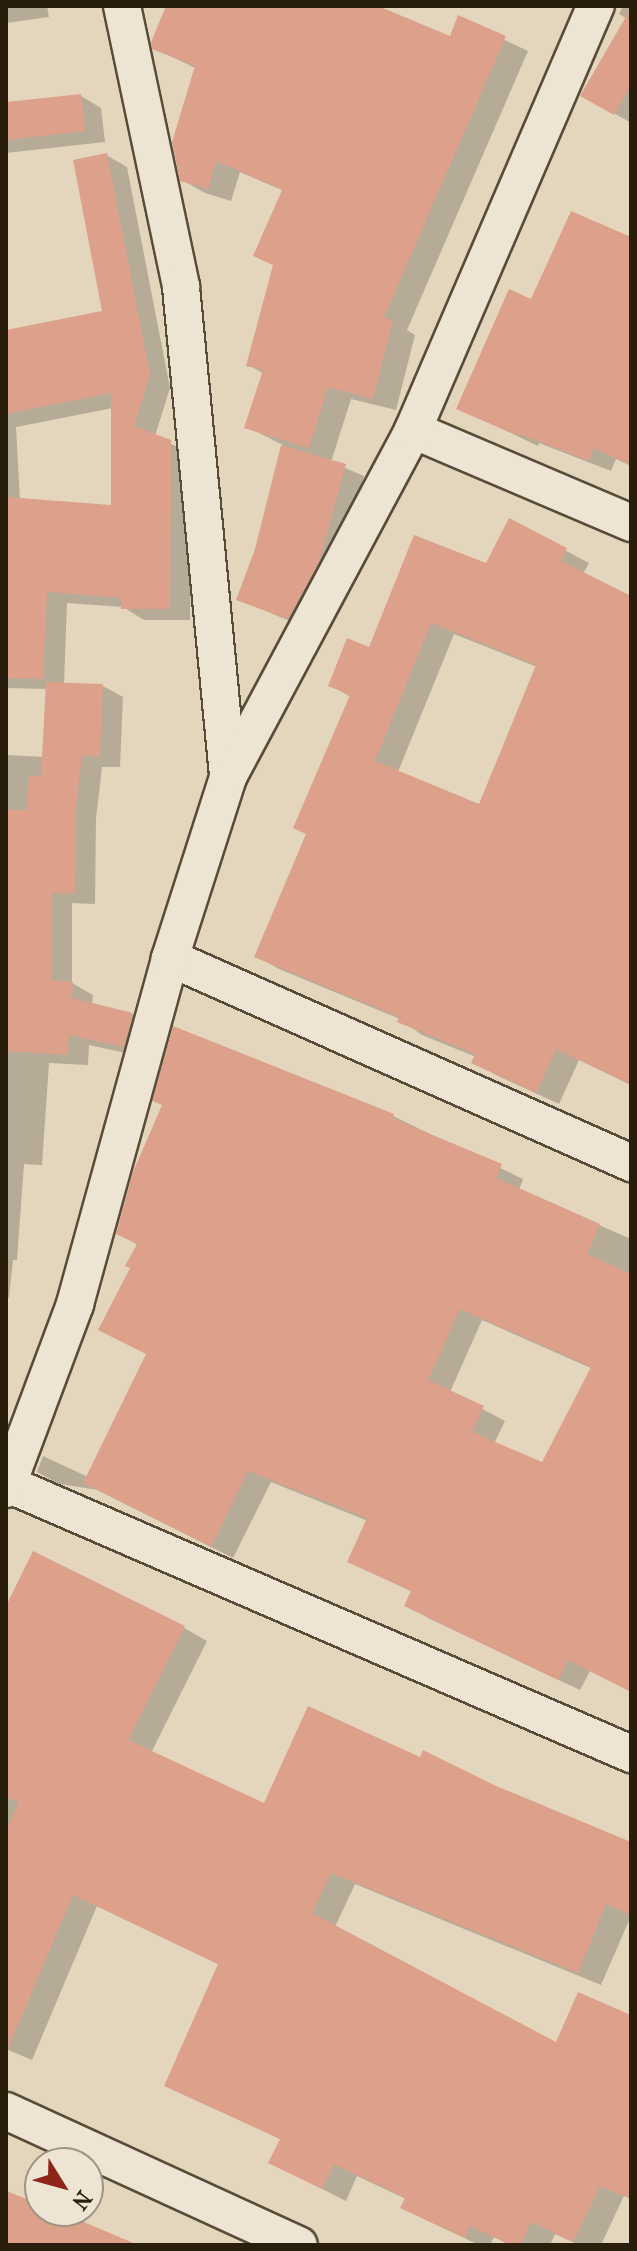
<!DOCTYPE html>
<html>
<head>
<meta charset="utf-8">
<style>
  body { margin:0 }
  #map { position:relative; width:637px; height:2251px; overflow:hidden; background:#e4d6bd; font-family:"IM FELL French Canon",serif }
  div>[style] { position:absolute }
  .shadow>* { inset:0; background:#0003 }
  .building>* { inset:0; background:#dca08b }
  .roads { filter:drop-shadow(2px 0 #584b38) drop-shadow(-2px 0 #584b38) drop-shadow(0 2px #584b38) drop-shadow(0 -2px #584b38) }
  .minor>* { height:36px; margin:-18px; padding:0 18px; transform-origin:18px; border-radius:18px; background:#ede4d4 }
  span { translate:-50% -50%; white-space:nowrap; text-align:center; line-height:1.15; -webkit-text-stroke:6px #ede4d4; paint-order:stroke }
  .frame { position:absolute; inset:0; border:8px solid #291d0c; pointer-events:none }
  .north { position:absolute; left:24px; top:2147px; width:80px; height:80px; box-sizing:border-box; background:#ede4d4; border:2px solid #9f9484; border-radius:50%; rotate:127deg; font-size:22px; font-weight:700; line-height:32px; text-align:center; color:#291d0c }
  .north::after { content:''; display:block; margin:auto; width:28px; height:36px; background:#8f2418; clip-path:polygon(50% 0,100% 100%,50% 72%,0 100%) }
</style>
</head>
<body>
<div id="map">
  <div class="shadow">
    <div style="clip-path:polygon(6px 6px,47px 6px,49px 17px,6px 23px)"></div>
    <div style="clip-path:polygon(168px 6px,373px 6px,452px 38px,459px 18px,528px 51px,407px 330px,415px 335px,396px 410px,351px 399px,331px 462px,364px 476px,337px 572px,307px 628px,239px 600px,257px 549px,283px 445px,247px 427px,264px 374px,249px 365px,275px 266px,256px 255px,284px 191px,240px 172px,231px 201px,205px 193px,182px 180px,197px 69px,154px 48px)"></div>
    <div style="clip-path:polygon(623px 6px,631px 6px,631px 123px,583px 95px,627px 19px,619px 14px)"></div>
    <div style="clip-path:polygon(81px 96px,101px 108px,105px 142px,6px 153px,6px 104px)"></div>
    <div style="clip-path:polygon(evenodd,106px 155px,127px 167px,170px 388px,155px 436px,192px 454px,190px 620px,144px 620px,123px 607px,67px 603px,64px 684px,103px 686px,123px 697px,120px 767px,102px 767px,96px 819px,95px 904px,72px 903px,72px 983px,93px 995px,92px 1005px,132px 1015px,153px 1026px,144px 1057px,89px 1045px,88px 1065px,49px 1063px,42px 1165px,24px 1164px,17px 1260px,13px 1260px,9px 1298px,6px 1298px,6px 755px,44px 757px,48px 689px,6px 688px,6px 332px,104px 312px,106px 155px,113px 408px,113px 507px,20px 500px,16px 427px,113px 408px)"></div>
    <div style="clip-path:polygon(631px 240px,631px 466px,616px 459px,611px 471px,539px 443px,538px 446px,459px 408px,532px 302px)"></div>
    <div style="clip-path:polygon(evenodd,510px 521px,589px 563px,583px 574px,631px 598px,631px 1085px,579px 1060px,559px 1104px,496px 1075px,474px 1062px,476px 1057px,422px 1035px,400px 1019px,279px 969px,257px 956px,307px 834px,351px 697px,330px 685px,370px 649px,487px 566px,510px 521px,454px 634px,537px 667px,480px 807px,398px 772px,454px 634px)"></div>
    <div style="clip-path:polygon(evenodd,175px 1028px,393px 1116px,523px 1179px,519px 1190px,631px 1239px,631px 1691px,590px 1671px,580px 1690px,428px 1618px,412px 1592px,350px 1561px,368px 1521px,271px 1482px,233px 1558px,98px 1490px,59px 1484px,37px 1472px,43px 1456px,88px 1477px,148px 1355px,132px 1268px,138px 1245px,118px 1233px,164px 1106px,175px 1028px,482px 1320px,593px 1369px,543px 1465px,494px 1444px,505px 1421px,450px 1392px,482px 1320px)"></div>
    <div style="clip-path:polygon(6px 1610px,184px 1628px,207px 1641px,151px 1753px,265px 1806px,421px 1759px,631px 1845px,631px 1916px,601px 1985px,355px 1884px,335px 1927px,557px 2044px,631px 2018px,631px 2189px,629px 2185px,601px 2245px,579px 2245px,555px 2234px,550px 2245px,510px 2245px,494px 2237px,490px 2245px,479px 2245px,426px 2220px,403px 2207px,406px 2199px,357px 2176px,346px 2201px,271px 2163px,282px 2140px,167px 2085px,220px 1965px,97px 1906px,32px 2060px,6px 2049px)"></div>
  </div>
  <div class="building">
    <div style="clip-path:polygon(166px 6px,378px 6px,450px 36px,458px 15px,506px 36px,384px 317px,393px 320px,373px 399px,328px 387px,309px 448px,244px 428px,263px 370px,246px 366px,273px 265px,253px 256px,282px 190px,216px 161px,208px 189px,180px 181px,172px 142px,195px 66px,152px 49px,151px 42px)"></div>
    <div style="clip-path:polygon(631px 8px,631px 86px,614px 115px,580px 96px)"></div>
    <div style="clip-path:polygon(81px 94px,85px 131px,6px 140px,6px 102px)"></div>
    <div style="clip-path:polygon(107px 153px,150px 375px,134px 426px,171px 440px,170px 609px,121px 609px,121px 598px,47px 592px,43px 679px,6px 678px,6px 497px,111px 505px,111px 393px,6px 414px,6px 330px,102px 311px,73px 160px)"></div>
    <div style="clip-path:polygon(571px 211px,631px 237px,631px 465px,594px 448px,589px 461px,517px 433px,516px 435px,456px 409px,509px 289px,531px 299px)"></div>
    <div style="clip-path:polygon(281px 445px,346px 464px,319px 562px,288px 619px,236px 600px,255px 549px)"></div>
    <div style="clip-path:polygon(evenodd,509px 518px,567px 548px,561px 561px,631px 596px,631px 1085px,556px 1049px,536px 1093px,471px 1063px,475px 1054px,397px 1022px,399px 1017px,254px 957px,306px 834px,293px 828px,350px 695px,328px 686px,347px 638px,369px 647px,414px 535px,486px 563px,509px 518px,431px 623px,536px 665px,479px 804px,375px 761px,431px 623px)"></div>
    <div style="clip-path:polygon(46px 682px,103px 684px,100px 757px,82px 756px,76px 806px,75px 893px,52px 893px,52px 980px,73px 982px,72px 998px,133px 1013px,124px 1047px,69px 1035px,67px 1055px,6px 1051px,6px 810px,27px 810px,29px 775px,41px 776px)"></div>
    <div style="clip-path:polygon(evenodd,173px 1026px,394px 1114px,392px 1118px,502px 1164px,496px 1178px,600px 1224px,587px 1254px,631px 1274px,631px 1692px,568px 1660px,558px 1680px,404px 1606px,411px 1591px,347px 1562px,367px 1518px,248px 1471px,211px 1547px,83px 1483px,146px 1354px,98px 1330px,130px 1268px,125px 1266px,137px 1244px,116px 1234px,133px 1172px,162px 1105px,152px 1101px,173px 1026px,460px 1309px,591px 1367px,542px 1462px,472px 1432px,484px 1406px,428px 1380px,460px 1309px)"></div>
    <div style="clip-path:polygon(33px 1551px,185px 1626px,128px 1740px,264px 1803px,308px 1706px,420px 1757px,423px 1750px,494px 1785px,631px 1842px,631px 1915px,606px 1904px,578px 1973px,331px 1873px,312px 1913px,556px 2042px,578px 1992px,631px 2015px,631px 2199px,600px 2186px,573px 2242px,531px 2222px,521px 2245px,511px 2245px,470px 2226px,465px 2238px,400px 2208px,405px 2198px,334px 2164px,322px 2189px,268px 2163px,280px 2139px,164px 2086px,218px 1964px,73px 1895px,6px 2053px,6px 1832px,19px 1802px,6px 1797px,6px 1606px)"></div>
    <div style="clip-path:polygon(6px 2191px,40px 2204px,40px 2211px,58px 2211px,138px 2245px,6px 2245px)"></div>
  </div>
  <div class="roads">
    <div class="minor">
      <div style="left:122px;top:6px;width:287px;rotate:78.1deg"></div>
      <div style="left:181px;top:287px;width:492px;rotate:84.5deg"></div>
      <div style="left:413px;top:430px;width:237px;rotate:23.1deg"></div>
      <div style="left:170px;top:958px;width:505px;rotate:23.97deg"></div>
      <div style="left:10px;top:1485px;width:677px;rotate:23.42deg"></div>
      <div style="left:6px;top:1489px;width:197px;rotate:-69.5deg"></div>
      <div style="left:75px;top:1304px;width:359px;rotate:-74.6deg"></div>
      <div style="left:170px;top:958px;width:190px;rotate:-72.2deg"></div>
      <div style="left:228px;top:777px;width:393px;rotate:-61.9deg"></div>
      <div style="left:413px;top:430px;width:462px;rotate:-66.7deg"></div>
      <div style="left:6px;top:2111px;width:322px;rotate:24.6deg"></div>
    </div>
  </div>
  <div class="frame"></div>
  <div class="north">N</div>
</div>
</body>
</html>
